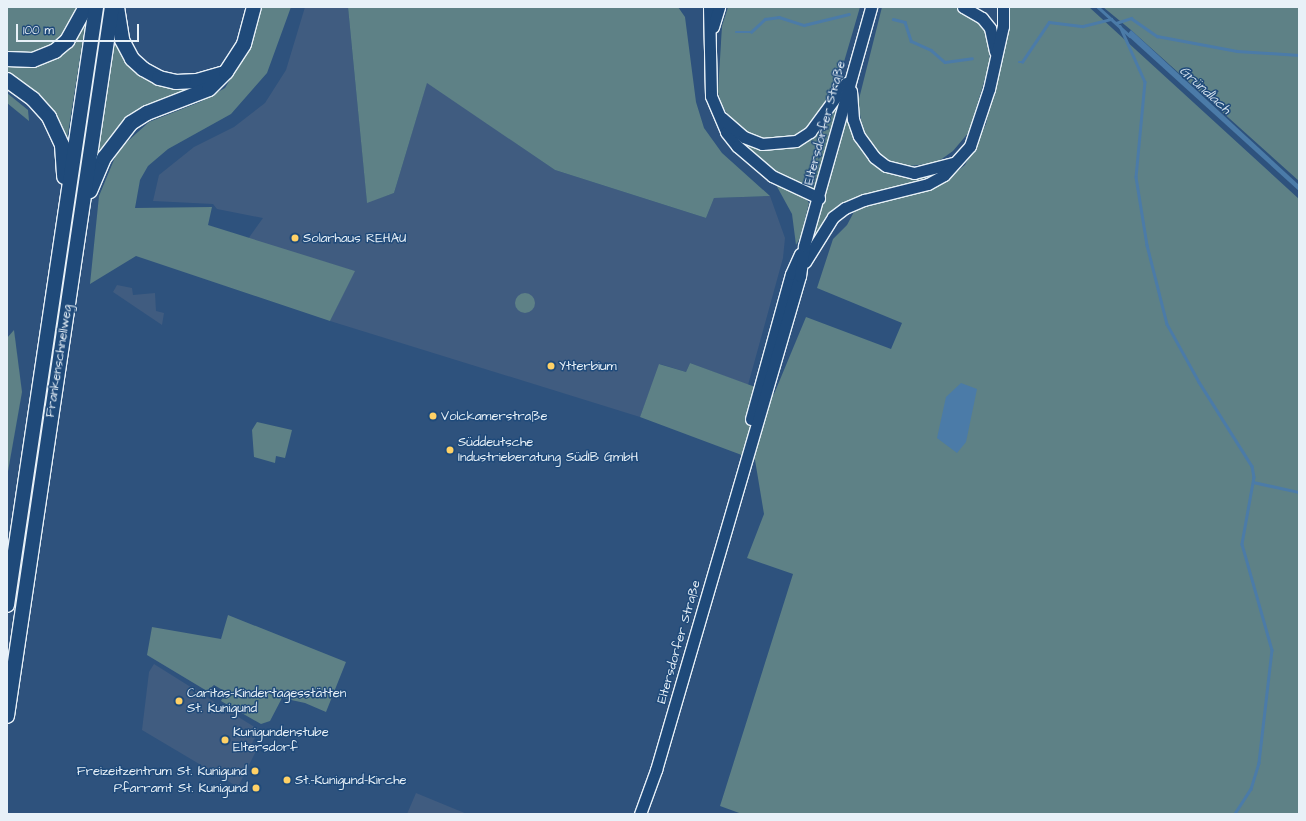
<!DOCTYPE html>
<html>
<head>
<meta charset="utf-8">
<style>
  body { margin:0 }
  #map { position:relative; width:1306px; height:821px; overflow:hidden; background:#2e527d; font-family:"Architects Daughter",sans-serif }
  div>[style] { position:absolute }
  .built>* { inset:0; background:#405c80 }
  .green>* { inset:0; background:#5e8186 }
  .round { border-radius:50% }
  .water>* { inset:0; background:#4b7ba8 }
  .stream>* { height:2.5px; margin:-1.25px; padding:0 1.25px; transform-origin:1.25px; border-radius:1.25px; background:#4b7ba8 }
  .roads { filter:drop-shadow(1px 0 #e8f1f8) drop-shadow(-1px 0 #e8f1f8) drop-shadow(0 1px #e8f1f8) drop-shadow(0 -1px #e8f1f8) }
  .secondary>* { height:11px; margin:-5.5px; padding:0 5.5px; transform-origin:5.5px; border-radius:5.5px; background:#1f4a7a }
  .motorway>* { height:14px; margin:-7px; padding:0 7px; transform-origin:7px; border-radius:7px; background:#1f4a7a }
  .dots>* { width:11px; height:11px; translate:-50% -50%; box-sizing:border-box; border:2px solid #1f4a7a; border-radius:50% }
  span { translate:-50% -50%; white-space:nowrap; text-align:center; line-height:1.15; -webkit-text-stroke:3px #1f4a7a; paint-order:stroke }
  .street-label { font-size:13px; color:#e8f1f8 }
  .poi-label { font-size:13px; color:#e8f1f8 }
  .left { translate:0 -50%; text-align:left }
  .right { translate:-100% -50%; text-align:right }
  .water-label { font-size:14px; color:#d0dfec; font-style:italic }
  .frame { position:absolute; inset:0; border:8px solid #e8f1f8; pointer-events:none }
  .scale { position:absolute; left:16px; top:24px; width:123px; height:18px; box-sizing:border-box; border:2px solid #e8f1f8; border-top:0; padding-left:5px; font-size:12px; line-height:14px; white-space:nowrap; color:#e8f1f8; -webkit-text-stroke:3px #1f4a7a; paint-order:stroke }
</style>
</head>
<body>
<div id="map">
  <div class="built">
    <div style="clip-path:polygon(305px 7px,348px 7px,367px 202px,394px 193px,427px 82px,555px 170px,706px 218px,714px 198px,770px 196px,785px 238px,783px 258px,748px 385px,690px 363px,686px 372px,660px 364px,640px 417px,330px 321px,354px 271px,248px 239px,263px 218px,217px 209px,213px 204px,153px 201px,159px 175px,194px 147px,234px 127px,265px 103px,286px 70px)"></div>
    <div style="clip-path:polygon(117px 285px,132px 288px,133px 295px,155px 293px,156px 311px,164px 313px,162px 325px,113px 292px)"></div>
    <div style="clip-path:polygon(154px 664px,259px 730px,250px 747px,257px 749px,238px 787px,142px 730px,149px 672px)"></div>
    <div style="clip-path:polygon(416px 793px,467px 814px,468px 814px,407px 814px)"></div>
  </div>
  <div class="green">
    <div style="clip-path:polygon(7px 7px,88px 7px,66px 146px,7px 78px)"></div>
    <div style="clip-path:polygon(259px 7px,291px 7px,267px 73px,231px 114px,168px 149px,148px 166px,140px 180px,135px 208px,212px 207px,208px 225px,355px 271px,330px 321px,136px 256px,90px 284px,99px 196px,118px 150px,149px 122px,200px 102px,225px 88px,250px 46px)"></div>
    <div style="clip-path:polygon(348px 7px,678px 7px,685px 17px,696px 102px,704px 128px,722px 153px,770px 196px,714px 198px,706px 218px,555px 170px,427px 83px,394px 193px,367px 203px)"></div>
    <div style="clip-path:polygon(728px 7px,860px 7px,839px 79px,827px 103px,805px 130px,794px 137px,765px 139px,751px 136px,732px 121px,722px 106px,718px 92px,722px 26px)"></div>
    <div style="clip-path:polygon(882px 7px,954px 7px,971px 15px,988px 33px,990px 62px,969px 132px,953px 151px,936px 163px,909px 166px,887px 161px,864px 137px,858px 103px)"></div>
    <div style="clip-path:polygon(1009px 7px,1089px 7px,1299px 199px,1299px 814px,742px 814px,720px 806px,793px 574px,747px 558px,764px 514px,755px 460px,640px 417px,659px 364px,686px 372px,690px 363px,774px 394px,806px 317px,891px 349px,902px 323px,817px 288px,833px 239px,847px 225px,855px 210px,939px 186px,965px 165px,986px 124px)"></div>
    <div style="clip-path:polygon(1103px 7px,1299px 7px,1299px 181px,1131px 30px)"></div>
    <div style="clip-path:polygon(115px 39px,138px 71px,208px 81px,163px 102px,97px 162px)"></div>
    <div style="clip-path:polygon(7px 93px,28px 110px,29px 121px,7px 103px)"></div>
    <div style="clip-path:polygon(837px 105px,815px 190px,772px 172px,743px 145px,777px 150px,799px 145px,821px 129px)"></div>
    <div style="clip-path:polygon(847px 115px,858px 144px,878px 167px,904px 176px,933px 174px,933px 176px,844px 204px,811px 246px)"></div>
    <div style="clip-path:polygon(775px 183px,804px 196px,809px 203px,801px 236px,796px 245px,792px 214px)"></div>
    <div class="round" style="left:515px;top:293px;width:20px;height:20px"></div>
    <div style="clip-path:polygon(14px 330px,22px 392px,7px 477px,7px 338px)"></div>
    <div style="clip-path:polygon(257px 422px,292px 430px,285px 458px,276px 456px,275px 463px,254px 457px,252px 430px)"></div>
    <div style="clip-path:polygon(228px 615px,346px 662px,326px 712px,305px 703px,282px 698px,270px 721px,261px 724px,221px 701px,226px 692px,214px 685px,207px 691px,147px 655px,152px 627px,221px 639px)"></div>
  </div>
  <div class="water">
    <div style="clip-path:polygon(1131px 30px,1299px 185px,1299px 191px,1127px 35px)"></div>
    <div style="clip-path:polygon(961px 383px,977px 389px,966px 442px,957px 453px,937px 438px,946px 397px)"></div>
  </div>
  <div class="stream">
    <div style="left:1098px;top:7px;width:43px;rotate:42.2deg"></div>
    <div style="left:893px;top:19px;width:12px;rotate:14deg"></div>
    <div style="left:905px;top:22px;width:20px;rotate:72deg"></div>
    <div style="left:911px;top:41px;width:22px;rotate:24deg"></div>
    <div style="left:931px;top:50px;width:18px;rotate:41deg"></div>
    <div style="left:945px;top:62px;width:27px;rotate:-8deg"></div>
    <div style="left:1116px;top:23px;width:16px;rotate:-18deg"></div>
    <div style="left:1131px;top:18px;width:32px;rotate:35deg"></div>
    <div style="left:1157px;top:36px;width:81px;rotate:10.6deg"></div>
    <div style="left:1237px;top:51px;width:62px;rotate:3.7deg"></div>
    <div style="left:1120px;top:26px;width:61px;rotate:65.9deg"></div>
    <div style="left:1145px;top:82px;width:95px;rotate:95.4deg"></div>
    <div style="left:1136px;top:177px;width:69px;rotate:80.8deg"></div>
    <div style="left:1147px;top:245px;width:81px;rotate:75.8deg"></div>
    <div style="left:1167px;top:324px;width:66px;rotate:61.1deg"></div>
    <div style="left:1199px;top:382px;width:99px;rotate:57.8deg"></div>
    <div style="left:1252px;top:466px;width:11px;rotate:80deg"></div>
    <div style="left:1254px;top:477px;width:68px;rotate:100.2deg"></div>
    <div style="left:1242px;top:544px;width:110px;rotate:74.2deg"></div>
    <div style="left:1272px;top:650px;width:114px;rotate:96.6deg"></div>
    <div style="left:1259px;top:763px;width:27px;rotate:107deg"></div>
    <div style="left:1251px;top:789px;width:30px;rotate:123deg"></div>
    <div style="left:736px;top:32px;width:15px"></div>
    <div style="left:751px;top:32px;width:19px;rotate:-43deg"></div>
    <div style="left:765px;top:19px;width:14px;rotate:-8deg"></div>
    <div style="left:779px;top:17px;width:26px;rotate:18deg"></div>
    <div style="left:804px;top:25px;width:46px;rotate:-13.7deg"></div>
    <div style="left:1019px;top:62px;width:3px"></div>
    <div style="left:1022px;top:62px;width:48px;rotate:-56deg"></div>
    <div style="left:1049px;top:22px;width:34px;rotate:7deg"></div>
    <div style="left:1083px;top:26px;width:29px;rotate:-14deg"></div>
    <div style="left:1253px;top:482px;width:47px;rotate:12.3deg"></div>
  </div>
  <div class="roads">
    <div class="secondary">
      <div style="left:709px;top:7px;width:89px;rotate:88.7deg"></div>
      <div style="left:711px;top:96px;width:39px;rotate:67deg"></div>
      <div style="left:726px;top:132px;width:18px;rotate:52deg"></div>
      <div style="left:737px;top:146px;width:46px;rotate:40.6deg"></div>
      <div style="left:772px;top:176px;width:52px;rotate:25.1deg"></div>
      <div style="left:963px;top:7px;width:22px;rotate:30deg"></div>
      <div style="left:982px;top:18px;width:13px;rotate:51deg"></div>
      <div style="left:990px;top:28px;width:24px;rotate:78deg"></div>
      <div style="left:713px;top:27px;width:21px;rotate:-73deg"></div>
      <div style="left:851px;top:91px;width:28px;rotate:86deg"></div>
      <div style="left:853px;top:119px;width:18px;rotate:71deg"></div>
      <div style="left:859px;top:136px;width:26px;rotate:54deg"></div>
      <div style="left:874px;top:157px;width:15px;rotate:37deg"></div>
      <div style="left:886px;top:166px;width:29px;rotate:14deg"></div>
      <div style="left:914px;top:173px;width:40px;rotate:-14.4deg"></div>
      <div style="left:722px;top:118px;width:29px;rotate:41deg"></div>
      <div style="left:744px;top:137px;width:19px;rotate:21deg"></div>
      <div style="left:762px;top:144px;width:34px;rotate:-5deg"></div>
      <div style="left:796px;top:141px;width:17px;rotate:-33deg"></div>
      <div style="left:810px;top:132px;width:61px;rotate:-53.7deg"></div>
      <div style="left:805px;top:262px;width:53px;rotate:-58.1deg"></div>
      <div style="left:833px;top:217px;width:15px;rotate:-37deg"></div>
      <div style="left:845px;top:208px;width:21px;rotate:-23deg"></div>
      <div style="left:864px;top:200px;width:66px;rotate:-14deg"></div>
      <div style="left:928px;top:184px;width:18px;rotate:-29deg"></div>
      <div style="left:944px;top:175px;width:39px;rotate:-48deg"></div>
      <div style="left:970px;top:146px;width:60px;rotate:-71.6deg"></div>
      <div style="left:989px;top:89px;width:65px;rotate:-77.5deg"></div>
      <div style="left:1003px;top:26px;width:19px;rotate:-90deg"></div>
      <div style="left:751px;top:419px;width:150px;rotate:-74.6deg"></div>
      <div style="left:791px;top:274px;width:22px;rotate:-66deg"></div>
      <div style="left:640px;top:814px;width:47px;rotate:-70deg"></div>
      <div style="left:656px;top:770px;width:515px;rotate:-73.75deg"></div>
      <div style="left:800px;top:276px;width:30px;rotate:-82deg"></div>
      <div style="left:804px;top:246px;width:248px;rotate:-74.3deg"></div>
    </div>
    <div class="motorway">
      <div style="left:117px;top:7px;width:33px;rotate:81deg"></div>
      <div style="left:122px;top:40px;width:21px;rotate:62deg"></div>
      <div style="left:132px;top:59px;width:15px;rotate:42deg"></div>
      <div style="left:143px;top:69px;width:18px;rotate:29deg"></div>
      <div style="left:159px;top:78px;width:17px;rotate:13deg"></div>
      <div style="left:176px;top:82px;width:21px;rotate:-3deg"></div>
      <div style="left:197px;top:81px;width:26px;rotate:-16deg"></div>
      <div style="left:7px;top:59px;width:26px;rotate:2deg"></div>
      <div style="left:33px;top:60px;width:24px;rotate:-22deg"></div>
      <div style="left:55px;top:51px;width:16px;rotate:-40deg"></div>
      <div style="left:67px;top:41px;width:39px;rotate:-61deg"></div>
      <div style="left:7px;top:80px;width:32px;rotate:36deg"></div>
      <div style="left:33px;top:99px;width:24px;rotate:48deg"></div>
      <div style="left:49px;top:117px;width:31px;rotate:65deg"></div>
      <div style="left:62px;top:145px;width:32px;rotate:86deg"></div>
      <div style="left:90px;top:191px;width:36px;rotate:-67deg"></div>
      <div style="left:104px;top:158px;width:44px;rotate:-52.4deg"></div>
      <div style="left:131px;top:123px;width:19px;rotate:-32deg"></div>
      <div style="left:147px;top:113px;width:66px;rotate:-21.2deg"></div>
      <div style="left:209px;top:89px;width:24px;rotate:-45deg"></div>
      <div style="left:226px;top:72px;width:33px;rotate:-57deg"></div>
      <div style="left:244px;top:44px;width:38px;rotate:-75deg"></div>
      <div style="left:7px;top:605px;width:605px;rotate:-81.53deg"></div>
      <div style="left:7px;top:716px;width:717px;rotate:-81.58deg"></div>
    </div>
  </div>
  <div class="dots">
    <div style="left:295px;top:238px;background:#ffd166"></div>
    <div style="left:551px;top:366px;background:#ffd166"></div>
    <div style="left:433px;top:416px;background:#ffd166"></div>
    <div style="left:450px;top:450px;background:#ffd166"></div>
    <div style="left:179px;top:701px;background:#ffd166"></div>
    <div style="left:225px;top:740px;background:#ffd166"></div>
    <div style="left:255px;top:771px;background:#ffd166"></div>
    <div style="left:287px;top:780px;background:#ffd166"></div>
    <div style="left:256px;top:788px;background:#ffd166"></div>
  </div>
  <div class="street-label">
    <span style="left:825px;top:123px;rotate:-75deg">Eltersdorfer Straße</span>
    <span style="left:59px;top:361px;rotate:-81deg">Frankenschnellweg</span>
    <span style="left:679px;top:642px;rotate:-74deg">Eltersdorfer Straße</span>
  </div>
  <div class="poi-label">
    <span class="left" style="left:303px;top:238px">Solarhaus REHAU</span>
    <span class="left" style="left:559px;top:366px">Ytterbium</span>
    <span class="left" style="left:441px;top:416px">Volckamerstraße</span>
    <span class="left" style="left:458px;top:450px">Süddeutsche<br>Industrieberatung SüdIB GmbH</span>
    <span class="left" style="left:187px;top:701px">Caritas-Kindertagesstätten<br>St. Kunigund</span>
    <span class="left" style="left:233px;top:740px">Kunigundenstube<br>Eltersdorf</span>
    <span class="right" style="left:247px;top:771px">Freizeitzentrum St. Kunigund</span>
    <span class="left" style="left:295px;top:780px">St.-Kunigund-Kirche</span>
    <span class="right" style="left:248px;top:788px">Pfarramt St. Kunigund</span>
  </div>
  <div class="water-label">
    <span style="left:1205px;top:90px;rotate:42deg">Gründlach</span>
  </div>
  <div class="frame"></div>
  <div class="scale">100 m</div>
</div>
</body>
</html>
